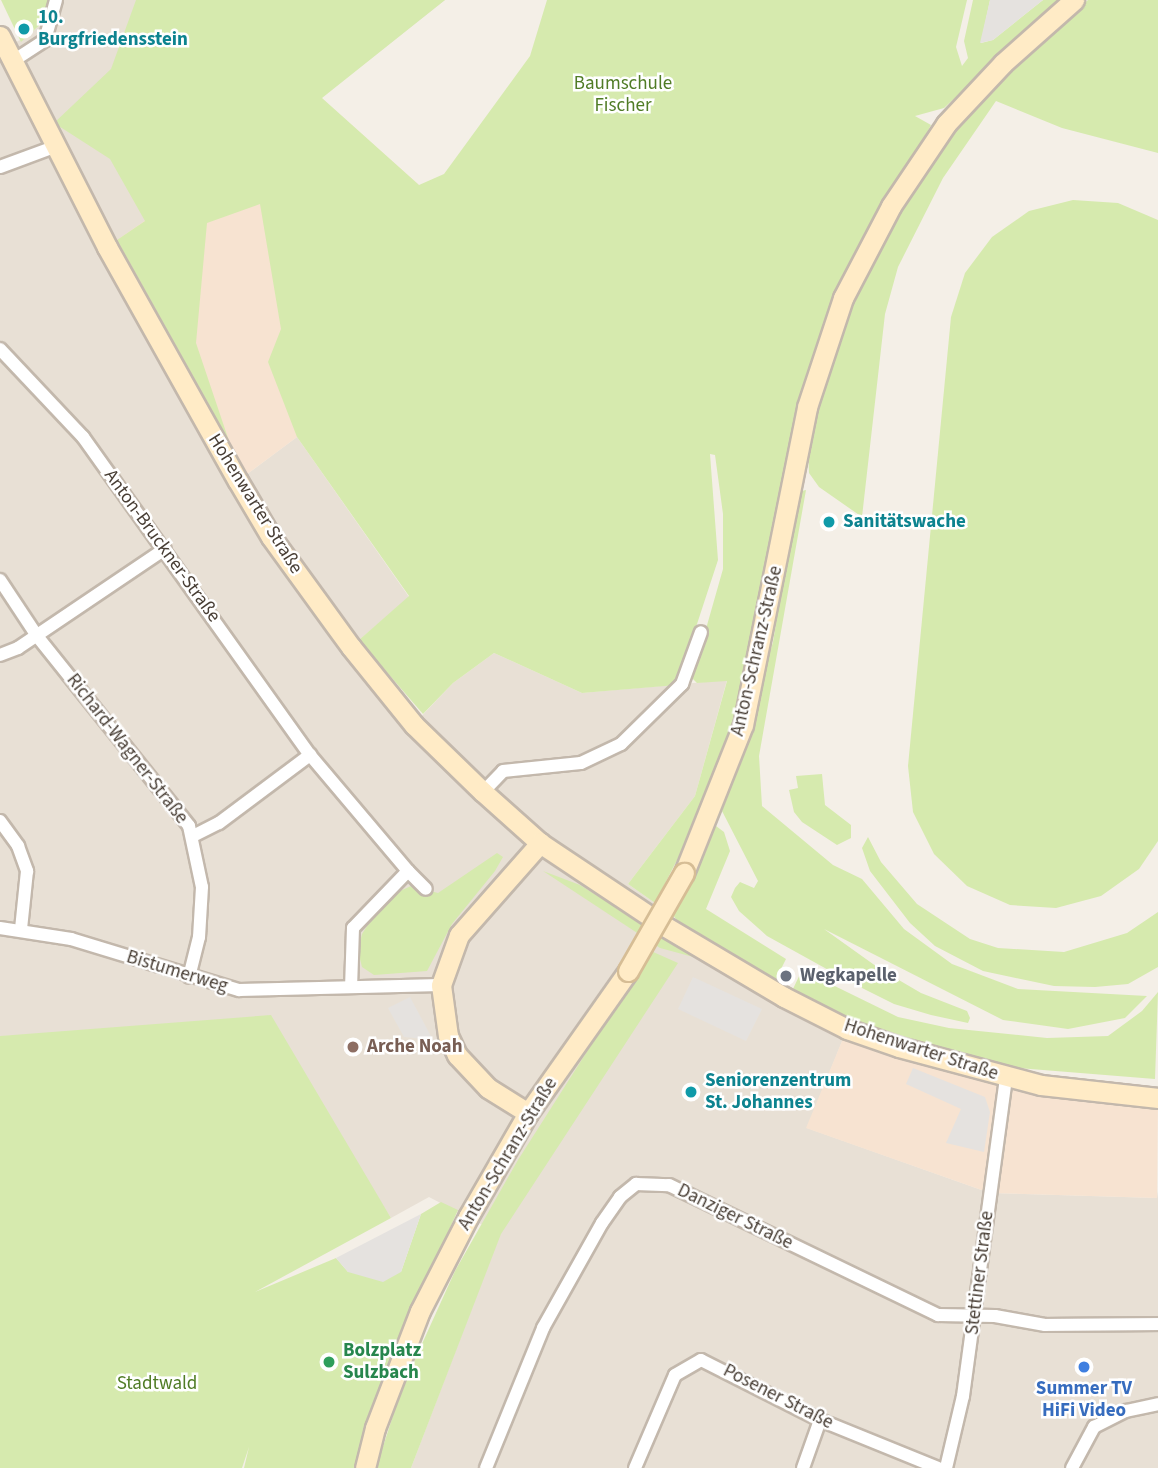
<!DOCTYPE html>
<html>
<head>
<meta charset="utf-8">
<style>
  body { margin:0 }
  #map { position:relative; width:1158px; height:1468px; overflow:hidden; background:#f4efe7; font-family:"Source Sans 3",sans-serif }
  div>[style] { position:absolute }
  .residential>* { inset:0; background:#e8e0d5 }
  .commercial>* { inset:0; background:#f7e3d1 }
  .green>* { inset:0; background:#d6eaae }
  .parking>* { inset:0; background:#e5e2df }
  .roads { filter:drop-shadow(2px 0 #c3b8ac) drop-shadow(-2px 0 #c3b8ac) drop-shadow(0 2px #c3b8ac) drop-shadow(0 -2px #c3b8ac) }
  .street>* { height:12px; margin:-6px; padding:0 6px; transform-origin:6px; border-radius:6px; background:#fff }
  .secondary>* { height:19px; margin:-9.5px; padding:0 9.5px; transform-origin:9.5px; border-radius:9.5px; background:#ffebc6 }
  .bridges { filter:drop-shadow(2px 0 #d6bd95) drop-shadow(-2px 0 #d6bd95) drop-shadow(0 2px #d6bd95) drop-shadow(0 -2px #d6bd95) }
  .secondary-bridge>* { height:19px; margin:-9.5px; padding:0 9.5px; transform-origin:9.5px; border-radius:9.5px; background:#ffebc6 }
  .dots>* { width:19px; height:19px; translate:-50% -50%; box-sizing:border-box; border:4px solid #fff; border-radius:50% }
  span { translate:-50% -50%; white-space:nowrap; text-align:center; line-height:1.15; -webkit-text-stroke:5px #fff; paint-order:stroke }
  .culture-label { font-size:19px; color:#0d838f; font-weight:700 }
  .left { translate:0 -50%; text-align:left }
  .park-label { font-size:19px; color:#507c26 }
  .street-label { font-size:19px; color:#483e35 }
  .worship-label { font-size:19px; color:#5b616d; font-weight:700 }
  .education-label { font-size:19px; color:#785e54; font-weight:700 }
  .leisure-label { font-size:19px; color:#27864d; font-weight:700 }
  .shop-label { font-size:19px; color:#366cbe; font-weight:700 }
</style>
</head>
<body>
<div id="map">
  <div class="residential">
    <div style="clip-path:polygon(48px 0,445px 0,321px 98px,239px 480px,297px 437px,409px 597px,351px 647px,414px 724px,453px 683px,494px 653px,582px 693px,727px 680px,695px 796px,628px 884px,655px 903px,648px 914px,847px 1029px,807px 1128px,990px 1193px,1157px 1198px,1158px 1191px,1158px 1468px,411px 1468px,500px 1234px,429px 1197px,391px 1218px,354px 1159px,56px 1035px,0 1036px,0 50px,28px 36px,43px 22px)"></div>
  </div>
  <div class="commercial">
    <div style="clip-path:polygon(321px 98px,419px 185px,297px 437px,238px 481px,107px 247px)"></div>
    <div style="clip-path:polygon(847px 1029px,966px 1067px,1158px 1098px,1157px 1198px,990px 1193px,806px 1128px)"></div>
  </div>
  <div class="green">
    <div style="clip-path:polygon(1px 0,48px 0,43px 22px,21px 42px)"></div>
    <div style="clip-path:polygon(136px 0,445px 0,322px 98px,419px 185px,444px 174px,530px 56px,547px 0,967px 0,956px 47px,962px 66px,968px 58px,964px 41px,973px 0,990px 0,981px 43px,993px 40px,1043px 0,1061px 0,944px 108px,915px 116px,931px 125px,830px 310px,810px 368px,736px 718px,695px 825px,655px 903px,628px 884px,695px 796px,727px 681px,697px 683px,692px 678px,723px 569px,723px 514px,715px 455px,710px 454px,718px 560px,677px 685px,582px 693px,494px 653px,453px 683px,423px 714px,359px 640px,409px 596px,297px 437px,268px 362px,281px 329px,260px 204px,207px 223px,196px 343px,229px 441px,117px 240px,145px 221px,110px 159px,54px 123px,111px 69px)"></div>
    <div style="clip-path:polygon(1088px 0,1158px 0,1158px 153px,1062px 128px,996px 101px,943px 178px,898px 267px,885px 314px,862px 517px,819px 487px,809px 473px,808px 448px,825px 376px,857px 287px,934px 152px,981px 95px)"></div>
    <div style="clip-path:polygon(1073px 200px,1118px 203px,1158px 220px,1158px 841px,1139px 869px,1101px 896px,1056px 908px,1010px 905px,967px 886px,934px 854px,913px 812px,908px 766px,951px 317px,965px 273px,992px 237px,1029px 211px)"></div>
    <div style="clip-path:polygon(806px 490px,759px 756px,762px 806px,833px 865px,862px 879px,904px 929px,952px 964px,1018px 989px,1147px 996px,1125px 1018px,1068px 1029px,1003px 1020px,824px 929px,880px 969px,921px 993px,967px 1011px,970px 1018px,968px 1023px,931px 1015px,894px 1004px,852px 983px,767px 936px,739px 911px,731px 897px,735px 888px,740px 882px,754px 888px,758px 881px,722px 811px,773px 642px,797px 492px)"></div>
    <div style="clip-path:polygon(822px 774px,825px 805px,851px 825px,851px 838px,837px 845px,802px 822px,794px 812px,789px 790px,798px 788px,796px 776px)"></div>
    <div style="clip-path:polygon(716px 826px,724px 832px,730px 851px,706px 909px,786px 959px,775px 981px,684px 929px,672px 914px)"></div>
    <div style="clip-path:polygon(868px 837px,881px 862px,917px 904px,970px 939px,998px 948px,1064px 952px,1127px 933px,1158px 912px,1158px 967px,1128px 984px,1095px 987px,1054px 986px,983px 971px,935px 946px,910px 923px,870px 871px,862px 848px)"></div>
    <div style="clip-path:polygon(497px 853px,503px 857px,495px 871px,452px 924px,427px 971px,374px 975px,362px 967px,358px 951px,362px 934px,377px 910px,400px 891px,411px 886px,438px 893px)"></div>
    <div style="clip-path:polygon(543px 871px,580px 885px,697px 958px,660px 948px)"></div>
    <div style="clip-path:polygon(651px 951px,678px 963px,501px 1234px,411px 1468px,376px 1468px,402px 1388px,455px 1271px,518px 1160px)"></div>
    <div style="clip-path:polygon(802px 970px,898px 1017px,949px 1028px,1047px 1038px,1108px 1036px,1142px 1011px,1158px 992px,1155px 1079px,1018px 1068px,931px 1046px,853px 1020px,792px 991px)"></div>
    <div style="clip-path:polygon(271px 1015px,391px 1218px,255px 1292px,336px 1258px,348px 1272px,401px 1272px,421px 1214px,441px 1202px,458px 1210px,415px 1306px,358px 1468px,244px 1468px,249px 1447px,242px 1468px,0 1468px,0 1036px)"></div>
  </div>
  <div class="parking">
    <div style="clip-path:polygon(990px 0,1043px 0,993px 40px,980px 43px)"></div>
    <div style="clip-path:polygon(693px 977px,762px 1009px,746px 1041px,678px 1009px)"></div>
    <div style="clip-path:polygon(410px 997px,433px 1040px,404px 1037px,388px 1008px)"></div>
    <div style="clip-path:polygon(913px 1068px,985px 1097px,990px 1112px,984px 1152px,946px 1143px,961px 1109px,906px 1084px)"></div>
    <div style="clip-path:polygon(421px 1214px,401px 1272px,383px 1282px,348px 1272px,336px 1258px)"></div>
  </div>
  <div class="roads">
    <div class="street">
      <div style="left:13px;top:61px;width:38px;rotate:-33deg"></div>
      <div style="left:45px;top:40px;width:41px;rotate:-74.6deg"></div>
      <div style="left:0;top:167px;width:58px;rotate:-20.3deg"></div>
      <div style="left:0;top:349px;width:121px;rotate:46.7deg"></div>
      <div style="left:83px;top:437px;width:391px;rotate:54.5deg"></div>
      <div style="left:310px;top:755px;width:152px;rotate:49.8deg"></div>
      <div style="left:408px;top:871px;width:79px;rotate:134deg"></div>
      <div style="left:353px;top:928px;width:59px;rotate:91.9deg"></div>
      <div style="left:0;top:580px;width:67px;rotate:56.5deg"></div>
      <div style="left:37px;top:636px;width:243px;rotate:51.3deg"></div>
      <div style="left:189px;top:826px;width:62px;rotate:78deg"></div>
      <div style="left:202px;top:887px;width:50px;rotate:93.4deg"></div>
      <div style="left:199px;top:937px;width:41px;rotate:104deg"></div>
      <div style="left:0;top:655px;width:19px;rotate:-21deg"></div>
      <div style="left:18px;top:648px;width:177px;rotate:-34deg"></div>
      <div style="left:483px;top:792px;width:29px;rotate:-46deg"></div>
      <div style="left:503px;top:771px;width:78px;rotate:-5.9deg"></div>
      <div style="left:581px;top:763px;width:44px;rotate:-25.4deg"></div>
      <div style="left:621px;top:744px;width:86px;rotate:-44.5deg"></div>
      <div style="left:682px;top:684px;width:55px;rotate:-69.9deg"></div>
      <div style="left:0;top:821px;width:31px;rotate:54deg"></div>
      <div style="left:18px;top:846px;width:27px;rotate:70deg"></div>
      <div style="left:27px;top:871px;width:58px;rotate:95.9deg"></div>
      <div style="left:193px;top:836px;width:29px;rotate:-27deg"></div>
      <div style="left:219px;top:823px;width:114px;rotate:-36.8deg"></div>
      <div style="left:408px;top:871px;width:25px;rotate:45deg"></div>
      <div style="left:0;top:928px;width:72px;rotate:8.8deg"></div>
      <div style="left:71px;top:939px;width:176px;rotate:16.9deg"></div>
      <div style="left:239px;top:990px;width:202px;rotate:-1.4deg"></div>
      <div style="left:486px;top:1468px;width:151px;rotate:-67.8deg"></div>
      <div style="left:543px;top:1328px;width:120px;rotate:-60.7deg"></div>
      <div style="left:602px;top:1223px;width:32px;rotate:-55deg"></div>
      <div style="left:620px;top:1197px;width:21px;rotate:-39deg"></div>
      <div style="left:636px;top:1184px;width:33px;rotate:2deg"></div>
      <div style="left:669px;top:1185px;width:299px;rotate:25.8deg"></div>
      <div style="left:938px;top:1315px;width:57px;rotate:1deg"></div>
      <div style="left:995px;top:1316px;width:51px;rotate:10.2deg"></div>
      <div style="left:1045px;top:1325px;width:113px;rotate:-0.5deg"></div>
      <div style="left:635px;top:1468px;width:101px;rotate:-66.7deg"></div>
      <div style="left:675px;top:1375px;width:30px;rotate:-30deg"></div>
      <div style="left:701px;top:1360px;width:133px;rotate:26.8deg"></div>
      <div style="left:820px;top:1420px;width:127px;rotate:22.1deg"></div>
      <div style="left:803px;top:1468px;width:51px;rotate:-70.5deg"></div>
      <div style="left:946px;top:1468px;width:74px;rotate:-76.7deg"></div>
      <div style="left:963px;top:1396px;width:322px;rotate:-82.3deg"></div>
      <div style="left:1072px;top:1468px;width:47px;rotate:-61.8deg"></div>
      <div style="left:1094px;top:1427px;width:36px;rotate:-27deg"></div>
      <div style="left:1126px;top:1411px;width:33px;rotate:-12deg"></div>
    </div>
    <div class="secondary">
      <div style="left:0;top:36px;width:237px;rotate:63.1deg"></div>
      <div style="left:107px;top:247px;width:268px;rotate:60.8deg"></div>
      <div style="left:238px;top:481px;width:65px;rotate:59.5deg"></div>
      <div style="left:271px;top:537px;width:136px;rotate:54deg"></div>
      <div style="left:351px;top:647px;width:100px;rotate:51.1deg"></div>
      <div style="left:414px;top:725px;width:96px;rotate:44.2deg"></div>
      <div style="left:483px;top:792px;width:76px;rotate:41.8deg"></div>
      <div style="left:540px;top:843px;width:130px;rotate:33.7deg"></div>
      <div style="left:684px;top:873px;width:159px;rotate:-68.3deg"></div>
      <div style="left:743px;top:725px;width:324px;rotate:-78.6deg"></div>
      <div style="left:807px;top:407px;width:115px;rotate:-71.7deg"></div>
      <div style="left:843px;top:298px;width:104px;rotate:-62.4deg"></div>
      <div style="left:891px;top:206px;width:99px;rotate:-56.1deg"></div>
      <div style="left:946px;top:124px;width:83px;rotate:-46.9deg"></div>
      <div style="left:1003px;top:63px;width:95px;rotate:-41.6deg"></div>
      <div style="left:666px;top:927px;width:137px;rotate:30.7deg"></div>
      <div style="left:784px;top:997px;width:71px;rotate:26.9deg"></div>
      <div style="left:847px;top:1029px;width:55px;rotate:19.1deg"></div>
      <div style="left:899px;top:1047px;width:147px;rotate:15deg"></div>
      <div style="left:1041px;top:1085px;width:118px;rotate:6.3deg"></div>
      <div style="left:528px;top:1113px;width:47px;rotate:-148deg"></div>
      <div style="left:488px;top:1088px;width:45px;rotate:-133.2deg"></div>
      <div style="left:457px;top:1055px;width:21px;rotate:-115deg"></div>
      <div style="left:448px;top:1036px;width:51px;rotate:-97.8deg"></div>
      <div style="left:441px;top:985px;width:53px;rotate:-70.2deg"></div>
      <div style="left:459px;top:935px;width:123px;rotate:-48.6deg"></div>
      <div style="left:365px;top:1468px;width:41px;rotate:-76deg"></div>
      <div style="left:375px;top:1428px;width:125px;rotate:-69deg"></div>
      <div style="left:420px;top:1311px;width:106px;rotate:-62.9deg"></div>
      <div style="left:468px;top:1217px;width:120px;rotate:-60deg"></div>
      <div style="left:528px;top:1113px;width:174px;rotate:-54.8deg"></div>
    </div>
  </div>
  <div class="bridges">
    <div class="secondary-bridge">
      <div style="left:628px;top:971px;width:113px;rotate:-60.3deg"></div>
    </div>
  </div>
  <div class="dots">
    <div style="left:24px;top:29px;background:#0f9aa8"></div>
    <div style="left:829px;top:522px;background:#0f9aa8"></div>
    <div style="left:786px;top:976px;background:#6b7280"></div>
    <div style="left:353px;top:1047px;background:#8d6e63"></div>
    <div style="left:691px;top:1092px;background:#0f9aa8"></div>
    <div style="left:329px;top:1362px;background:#2e9e5b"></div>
    <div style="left:1084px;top:1367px;background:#3f7fe0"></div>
  </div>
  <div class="culture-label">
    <span class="left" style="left:38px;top:29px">10.<br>Burgfriedensstein</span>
    <span class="left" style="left:843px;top:522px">Sanitätswache</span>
    <span class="left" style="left:705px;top:1092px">Seniorenzentrum<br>St. Johannes</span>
  </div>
  <div class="park-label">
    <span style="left:623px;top:95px">Baumschule<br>Fischer</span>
    <span style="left:157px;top:1384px">Stadtwald</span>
  </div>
  <div class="street-label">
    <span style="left:255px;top:504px;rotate:58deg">Hohenwarter Straße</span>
    <span style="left:162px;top:546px;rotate:54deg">Anton-Bruckner-Straße</span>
    <span style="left:757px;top:651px;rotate:-77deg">Anton-Schranz-Straße</span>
    <span style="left:127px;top:749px;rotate:52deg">Richard-Wagner-Straße</span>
    <span style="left:177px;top:972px;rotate:17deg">Bistumerweg</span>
    <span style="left:921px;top:1050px;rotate:18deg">Hohenwarter Straße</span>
    <span style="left:508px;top:1154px;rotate:-59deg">Anton-Schranz-Straße</span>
    <span style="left:735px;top:1217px;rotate:26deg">Danziger Straße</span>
    <span style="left:980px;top:1273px;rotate:-83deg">Stettiner Straße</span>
    <span style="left:778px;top:1397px;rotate:27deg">Posener Straße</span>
  </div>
  <div class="worship-label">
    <span class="left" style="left:800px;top:976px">Wegkapelle</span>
  </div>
  <div class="education-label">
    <span class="left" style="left:367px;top:1047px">Arche Noah</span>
  </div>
  <div class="leisure-label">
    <span class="left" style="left:343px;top:1362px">Bolzplatz<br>Sulzbach</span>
  </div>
  <div class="shop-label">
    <span style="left:1084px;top:1400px">Summer TV<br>HiFi Video</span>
  </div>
</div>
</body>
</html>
